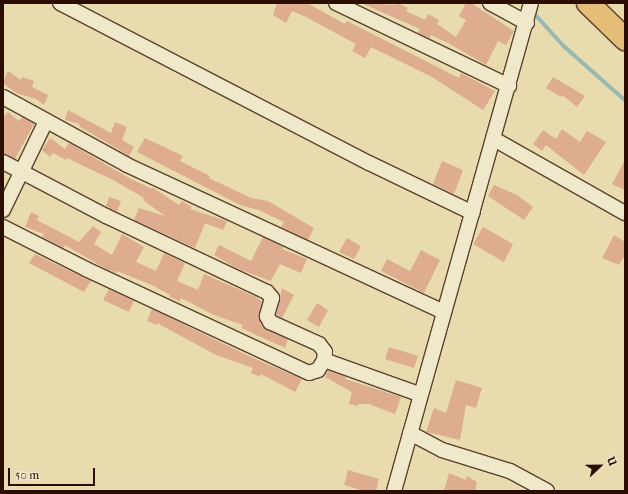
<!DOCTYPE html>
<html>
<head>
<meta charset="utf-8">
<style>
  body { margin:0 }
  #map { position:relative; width:628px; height:494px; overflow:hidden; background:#e8dbae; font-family:"IM FELL French Canon",serif }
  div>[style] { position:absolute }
  .stream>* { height:3.5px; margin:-1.75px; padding:0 1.75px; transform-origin:1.75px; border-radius:1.75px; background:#98b9b2 }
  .building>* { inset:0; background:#deac8e }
  .roads { filter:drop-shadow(1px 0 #5a412c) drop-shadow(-1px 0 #5a412c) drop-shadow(0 1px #5a412c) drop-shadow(0 -1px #5a412c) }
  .street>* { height:14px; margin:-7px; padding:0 7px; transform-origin:7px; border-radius:7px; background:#f0e8ca }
  .highway>* { height:22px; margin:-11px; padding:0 11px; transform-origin:11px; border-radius:11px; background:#e4be77 }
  span { translate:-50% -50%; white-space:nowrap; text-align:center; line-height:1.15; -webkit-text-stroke:4px #f0e8ca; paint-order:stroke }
  .frame { position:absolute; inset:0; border:4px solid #2b0e00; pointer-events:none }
  .north { position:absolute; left:580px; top:446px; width:40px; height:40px; -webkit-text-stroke:3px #f0e8ca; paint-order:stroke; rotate:68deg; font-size:11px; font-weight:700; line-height:16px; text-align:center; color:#2b0e00 }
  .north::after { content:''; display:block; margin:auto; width:14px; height:18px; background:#2b0e00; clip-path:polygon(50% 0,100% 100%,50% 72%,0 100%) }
  .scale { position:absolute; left:8px; top:468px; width:87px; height:18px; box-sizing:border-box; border:2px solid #2b0e00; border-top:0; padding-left:5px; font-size:12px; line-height:14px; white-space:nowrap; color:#2b0e00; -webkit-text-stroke:3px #f0e8ca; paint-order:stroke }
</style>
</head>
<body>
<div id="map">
  <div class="stream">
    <div style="left:532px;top:11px;width:47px;rotate:47.6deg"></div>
    <div style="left:564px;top:46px;width:81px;rotate:41.5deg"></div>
  </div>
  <div class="building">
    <div style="clip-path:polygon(277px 3px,307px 3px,345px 24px,347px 21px,459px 78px,461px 73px,495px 91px,483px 110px,432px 77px,371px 47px,365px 58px,352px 51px,356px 44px,304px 16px,292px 11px,286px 23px,273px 15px)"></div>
    <div style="clip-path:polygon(361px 3px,395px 5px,397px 3px,408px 8px,406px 11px,425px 20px,428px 14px,439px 20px,437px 24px,456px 37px,466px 20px,459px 16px,466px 3px,471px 3px,514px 31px,506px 45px,498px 41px,486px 65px,448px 43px,431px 35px,429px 38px,418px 33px,420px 29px)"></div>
    <div style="clip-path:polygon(8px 71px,21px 80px,22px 77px,34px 81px,32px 87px,48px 95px,44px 105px,36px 99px,16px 93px,3px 83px)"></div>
    <div style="clip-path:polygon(553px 77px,585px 96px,577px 107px,562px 95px,561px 97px,546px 88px)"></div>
    <div style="clip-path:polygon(68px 110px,111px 133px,115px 122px,127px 127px,122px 140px,134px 147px,129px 156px,79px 126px,80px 124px,65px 120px)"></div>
    <div style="clip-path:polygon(8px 112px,19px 121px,22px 117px,34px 124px,15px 159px,3px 152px,3px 118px)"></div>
    <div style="clip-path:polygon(562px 129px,580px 142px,587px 131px,606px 142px,584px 175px,546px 145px,542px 151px,533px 144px,543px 130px,556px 139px)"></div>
    <div style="clip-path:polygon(50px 138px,65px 149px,69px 143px,129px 178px,152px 189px,152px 187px,179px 205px,182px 201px,192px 207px,190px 209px,227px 221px,223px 230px,205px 223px,195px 248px,134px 220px,139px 208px,165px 216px,143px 200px,144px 198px,115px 181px,67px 158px,66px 160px,53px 153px,50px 157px,42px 150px)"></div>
    <div style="clip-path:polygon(145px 138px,183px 156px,180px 161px,210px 176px,209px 178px,251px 198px,268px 201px,314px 228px,308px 240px,281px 227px,284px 222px,259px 210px,240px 205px,137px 152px)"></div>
    <div style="clip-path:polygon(625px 160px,625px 190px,612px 184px)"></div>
    <div style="clip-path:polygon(442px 161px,463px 170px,454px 194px,433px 184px)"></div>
    <div style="clip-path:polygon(494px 185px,517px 195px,533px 207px,524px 220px,488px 196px)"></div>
    <div style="clip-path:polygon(109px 197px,121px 201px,117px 212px,106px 206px)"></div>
    <div style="clip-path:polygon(31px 212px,39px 216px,37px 220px,79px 242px,93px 226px,101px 232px,94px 244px,112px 255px,122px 234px,144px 247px,136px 262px,156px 271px,164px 253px,185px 263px,177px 281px,198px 290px,204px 274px,254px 296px,262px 301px,259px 314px,262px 326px,288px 339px,285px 348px,241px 328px,243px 325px,214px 315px,181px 298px,180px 301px,170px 297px,170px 295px,154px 286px,117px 271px,116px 273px,106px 269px,65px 245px,64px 248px,42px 237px,44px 234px,25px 227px)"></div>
    <div style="clip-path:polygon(483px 227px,513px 244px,504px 262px,473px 244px)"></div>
    <div style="clip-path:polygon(614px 235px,625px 242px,625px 255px,619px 265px,602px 258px)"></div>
    <div style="clip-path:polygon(263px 237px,283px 247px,282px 249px,307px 259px,301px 273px,280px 264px,271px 281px,236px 268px,214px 255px,219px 245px,251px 261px)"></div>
    <div style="clip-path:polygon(347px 238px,361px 246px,354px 259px,339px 252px)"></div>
    <div style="clip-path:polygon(421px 250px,440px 260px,424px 293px,381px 271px,387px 259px,410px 271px)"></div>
    <div style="clip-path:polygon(35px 254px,91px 281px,84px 292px,29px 263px)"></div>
    <div style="clip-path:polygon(282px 288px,294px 295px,282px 318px,276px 315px)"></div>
    <div style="clip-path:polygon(109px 289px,134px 301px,129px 312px,103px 300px)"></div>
    <div style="clip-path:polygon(317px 303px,328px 310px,319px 327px,307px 320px)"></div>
    <div style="clip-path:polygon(152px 309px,249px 356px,302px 379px,295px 392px,261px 374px,260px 377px,251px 373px,253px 368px,216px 355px,157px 323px,157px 325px,147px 321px)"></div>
    <div style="clip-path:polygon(389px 347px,418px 356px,414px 368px,385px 359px)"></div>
    <div style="clip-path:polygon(328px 370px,346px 377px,345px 379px,401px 397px,395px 414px,369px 404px,358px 404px,358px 406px,349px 404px,352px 392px,325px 377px)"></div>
    <div style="clip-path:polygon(456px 380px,482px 388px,476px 408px,466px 405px,460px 440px,426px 432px,434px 408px,446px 413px)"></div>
    <div style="clip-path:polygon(348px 470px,379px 479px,376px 491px,364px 491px,344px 485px)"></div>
    <div style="clip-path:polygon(449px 473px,466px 480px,467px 476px,477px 482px,475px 491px,444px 491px)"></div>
  </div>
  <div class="roads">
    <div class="street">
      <div style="left:60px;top:3px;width:348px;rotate:27.4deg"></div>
      <div style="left:369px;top:163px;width:115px;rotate:25.7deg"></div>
      <div style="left:336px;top:3px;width:192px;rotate:25.6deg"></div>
      <div style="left:490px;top:3px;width:42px;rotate:28.4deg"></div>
      <div style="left:3px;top:97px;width:141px;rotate:28.7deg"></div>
      <div style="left:127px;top:165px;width:349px;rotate:24.9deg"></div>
      <div style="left:494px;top:139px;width:150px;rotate:29.5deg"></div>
      <div style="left:3px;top:162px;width:116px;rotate:27.7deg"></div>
      <div style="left:106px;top:216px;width:178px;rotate:25.3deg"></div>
      <div style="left:267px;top:292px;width:8px;rotate:50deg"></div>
      <div style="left:272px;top:298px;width:19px;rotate:106deg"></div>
      <div style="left:267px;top:316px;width:7px;rotate:63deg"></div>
      <div style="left:270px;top:322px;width:54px;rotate:24.2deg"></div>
      <div style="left:319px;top:344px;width:10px;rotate:53deg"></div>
      <div style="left:325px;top:352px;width:8px;rotate:97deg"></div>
      <div style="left:324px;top:360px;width:12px;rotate:121deg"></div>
      <div style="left:318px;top:370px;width:9px;rotate:162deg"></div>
      <div style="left:309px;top:373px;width:246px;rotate:-155deg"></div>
      <div style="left:86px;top:269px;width:93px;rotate:-153.2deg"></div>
      <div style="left:3px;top:210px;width:99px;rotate:-64.2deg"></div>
      <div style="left:324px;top:360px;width:101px;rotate:19.7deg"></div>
      <div style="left:410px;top:433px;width:36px;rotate:28deg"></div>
      <div style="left:442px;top:450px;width:71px;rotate:17.2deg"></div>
      <div style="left:510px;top:471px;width:42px;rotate:28.4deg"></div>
      <div style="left:394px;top:491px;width:507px;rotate:-74.32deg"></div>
    </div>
    <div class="highway">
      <div style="left:588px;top:3px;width:52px;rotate:44.2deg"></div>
    </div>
  </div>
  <div class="frame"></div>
  <div class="north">U</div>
  <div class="scale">50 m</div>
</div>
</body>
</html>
